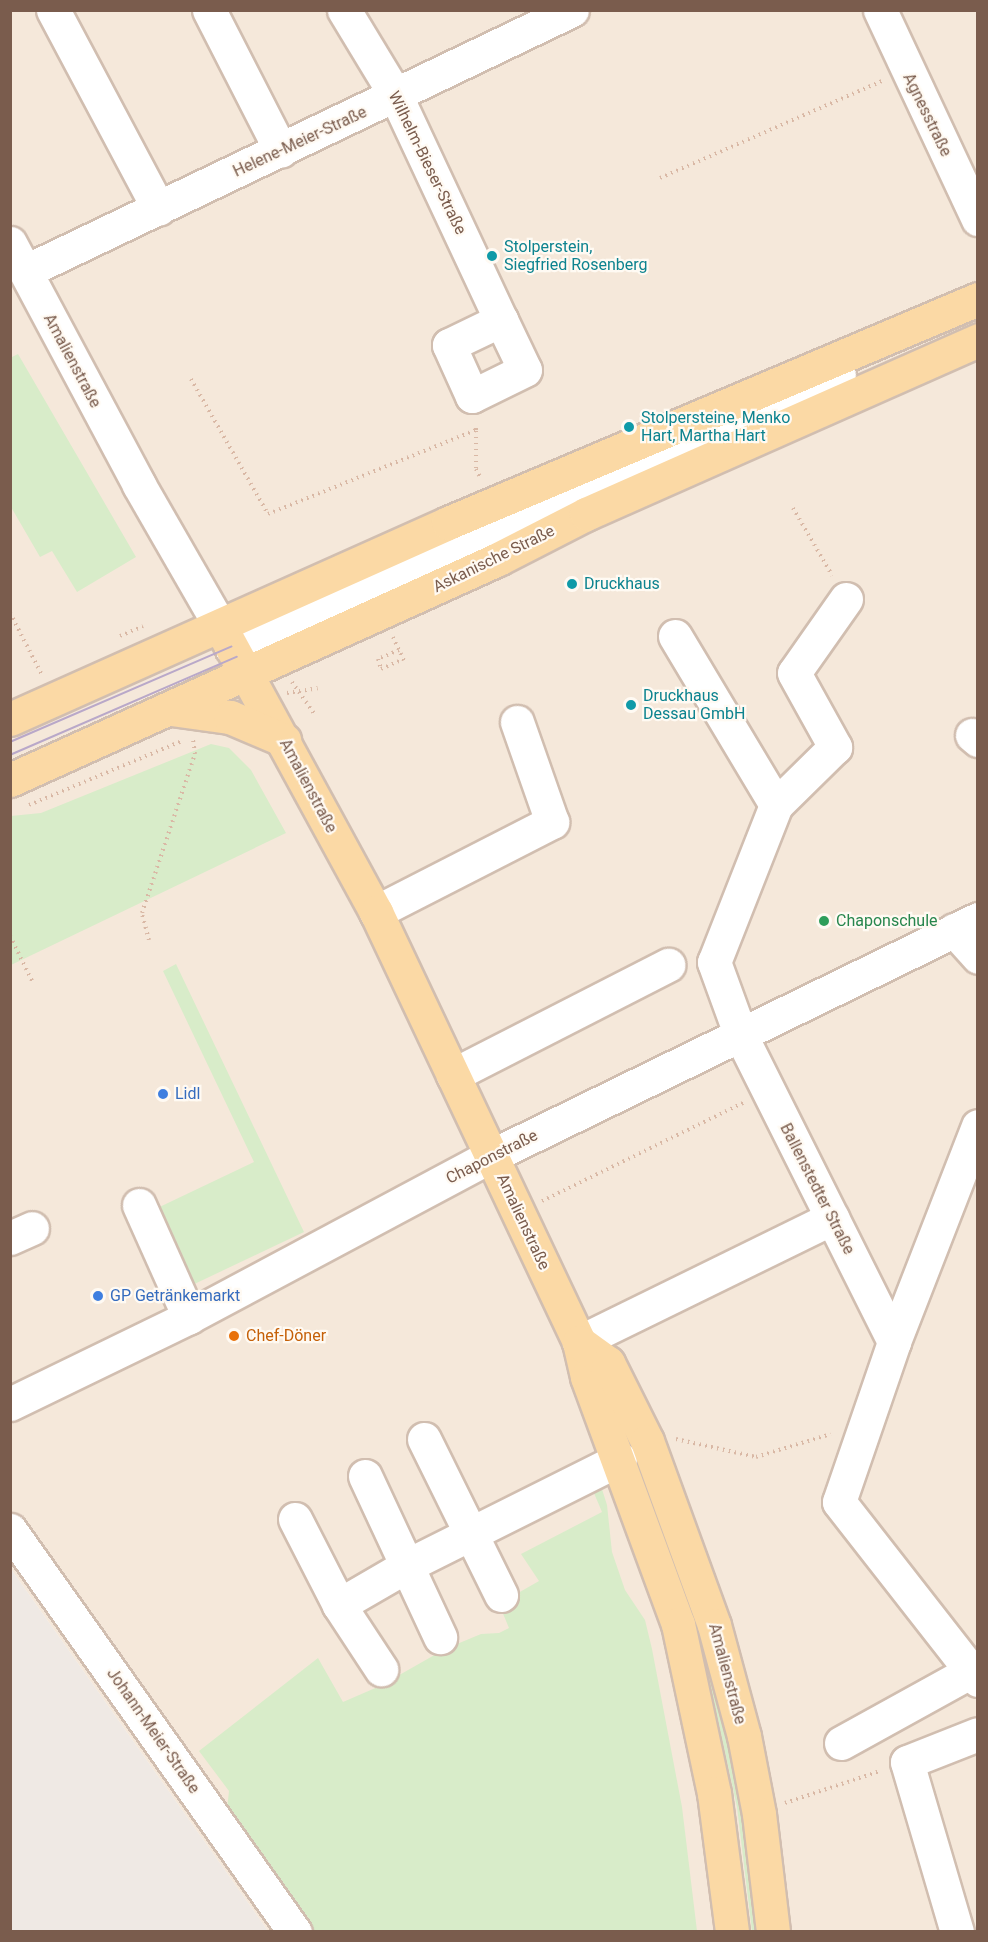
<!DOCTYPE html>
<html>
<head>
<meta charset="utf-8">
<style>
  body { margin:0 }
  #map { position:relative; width:988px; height:1942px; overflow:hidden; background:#fdf6ec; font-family:Roboto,sans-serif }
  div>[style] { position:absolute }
  .residential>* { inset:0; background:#f5e8da }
  .industrial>* { inset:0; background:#efe9e4 }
  .green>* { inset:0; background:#d8ecc9 }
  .path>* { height:4px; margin-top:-2px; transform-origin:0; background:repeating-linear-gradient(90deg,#d9b8a5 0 1.5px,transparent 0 6px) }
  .roads { filter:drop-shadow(2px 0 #d1beb0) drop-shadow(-2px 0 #d1beb0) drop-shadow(0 2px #d1beb0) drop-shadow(0 -2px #d1beb0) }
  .minor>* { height:33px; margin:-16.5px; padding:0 16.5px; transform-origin:16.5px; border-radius:16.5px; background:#fff }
  .major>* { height:33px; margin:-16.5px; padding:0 16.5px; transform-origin:16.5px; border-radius:16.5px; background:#fbd9a5 }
  .tram>* { height:1.5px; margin:-0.75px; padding:0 0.75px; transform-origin:0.75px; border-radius:0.75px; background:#b9a8c9 }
  .dots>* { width:16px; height:16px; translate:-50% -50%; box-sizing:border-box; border:3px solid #fffaf3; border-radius:50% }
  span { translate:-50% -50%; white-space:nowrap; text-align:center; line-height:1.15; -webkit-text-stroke:4.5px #fffaf3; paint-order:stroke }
  .street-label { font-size:16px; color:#7a5c4d }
  .culture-label { font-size:16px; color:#0d838f }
  .left { translate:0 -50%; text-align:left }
  .leisure-label { font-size:16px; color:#27864d }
  .shop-label { font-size:16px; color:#366cbe }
  .food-label { font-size:16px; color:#c56008 }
  .frame { position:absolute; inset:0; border:12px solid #7a5c4d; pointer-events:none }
</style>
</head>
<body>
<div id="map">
  <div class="residential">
    <div style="clip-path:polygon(10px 11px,977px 11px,977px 1931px,268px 1931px,11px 1569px)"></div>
  </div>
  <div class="industrial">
    <div style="clip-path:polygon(11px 1569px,268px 1931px,11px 1931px)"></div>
  </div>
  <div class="green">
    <div style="clip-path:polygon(18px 354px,136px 557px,77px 592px,52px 551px,40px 557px,11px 507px,10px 358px)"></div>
    <div style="clip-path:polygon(211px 744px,229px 748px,251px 770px,286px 833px,11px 965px,11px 816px,41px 813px)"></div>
    <div style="clip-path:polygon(176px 964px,304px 1232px,186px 1288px,149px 1212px,254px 1162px,163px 971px)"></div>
    <div style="clip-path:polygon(600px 1483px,607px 1505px,612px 1552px,625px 1590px,645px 1620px,652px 1649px,682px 1807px,697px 1931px,311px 1931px,226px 1818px,229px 1791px,199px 1751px,318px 1658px,343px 1702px,380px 1686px,445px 1649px,481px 1634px,499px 1633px,509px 1628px,499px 1604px,539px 1581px,521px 1554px,602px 1512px,591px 1486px)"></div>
    <div style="clip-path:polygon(701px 1624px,733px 1745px,760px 1931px,752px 1931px,737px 1807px,710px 1684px,692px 1626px)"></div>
  </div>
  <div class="path">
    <div style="left:660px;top:178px;width:242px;rotate:-23.6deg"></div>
    <div style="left:191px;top:379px;width:155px;rotate:60.3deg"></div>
    <div style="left:268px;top:514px;width:224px;rotate:-22deg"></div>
    <div style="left:476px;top:430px;width:6px;rotate:-90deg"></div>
    <div style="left:476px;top:431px;width:38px;rotate:90deg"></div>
    <div style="left:476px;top:469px;width:11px;rotate:63deg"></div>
    <div style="left:793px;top:508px;width:78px;rotate:59.8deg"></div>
    <div style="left:10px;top:583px;width:5px;rotate:-22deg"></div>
    <div style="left:10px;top:613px;width:70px;rotate:62.7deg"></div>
    <div style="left:120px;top:636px;width:25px;rotate:-23deg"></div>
    <div style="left:393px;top:637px;width:26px;rotate:65deg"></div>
    <div style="left:399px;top:650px;width:23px;rotate:157deg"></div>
    <div style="left:378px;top:659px;width:10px;rotate:73deg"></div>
    <div style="left:381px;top:669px;width:24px;rotate:-24deg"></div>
    <div style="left:292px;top:682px;width:38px;rotate:55deg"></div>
    <div style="left:287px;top:693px;width:31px;rotate:-9deg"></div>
    <div style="left:29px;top:805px;width:166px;rotate:-22.7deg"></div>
    <div style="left:10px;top:936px;width:52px;rotate:63.9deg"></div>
    <div style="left:149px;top:940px;width:28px;rotate:-105deg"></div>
    <div style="left:142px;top:913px;width:168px;rotate:-71.6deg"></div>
    <div style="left:195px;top:754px;width:15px;rotate:-98deg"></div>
    <div style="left:542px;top:1201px;width:224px;rotate:-26deg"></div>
    <div style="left:676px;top:1439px;width:82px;rotate:12.7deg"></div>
    <div style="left:756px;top:1457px;width:78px;rotate:-17deg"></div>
    <div style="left:785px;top:1803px;width:100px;rotate:-18.6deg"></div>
  </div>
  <div class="roads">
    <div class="minor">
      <div style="left:53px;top:10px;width:225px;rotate:62deg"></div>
      <div style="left:209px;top:10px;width:158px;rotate:62.9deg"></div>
      <div style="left:344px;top:10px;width:100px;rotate:58.8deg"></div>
      <div style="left:396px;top:96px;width:247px;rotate:64.9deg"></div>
      <div style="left:501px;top:320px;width:55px;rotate:64.4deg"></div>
      <div style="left:525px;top:370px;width:59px;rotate:153.9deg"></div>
      <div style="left:472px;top:396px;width:56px;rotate:-114.3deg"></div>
      <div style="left:449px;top:345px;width:58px;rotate:-25.7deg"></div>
      <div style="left:880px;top:10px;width:231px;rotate:64.9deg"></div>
      <div style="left:10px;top:243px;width:274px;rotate:61.9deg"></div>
      <div style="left:139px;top:485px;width:163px;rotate:60.1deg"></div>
      <div style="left:26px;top:271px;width:605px;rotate:-25.55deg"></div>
      <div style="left:846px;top:599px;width:90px;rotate:125.1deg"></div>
      <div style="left:794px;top:673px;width:85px;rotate:61deg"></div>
      <div style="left:835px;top:747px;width:83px;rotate:135.5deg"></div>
      <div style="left:776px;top:805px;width:169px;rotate:111.5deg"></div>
      <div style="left:714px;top:962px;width:79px;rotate:70deg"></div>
      <div style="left:741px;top:1036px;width:342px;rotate:63.4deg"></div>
      <div style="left:675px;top:636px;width:197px;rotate:59.1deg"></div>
      <div style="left:231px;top:647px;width:666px;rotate:-24.1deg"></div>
      <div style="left:972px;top:735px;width:8px;rotate:40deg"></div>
      <div style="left:376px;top:912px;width:198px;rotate:-27.1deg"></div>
      <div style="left:552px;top:822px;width:106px;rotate:-109.3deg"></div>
      <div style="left:954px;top:930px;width:36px;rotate:48deg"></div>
      <div style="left:453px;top:1075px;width:242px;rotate:-27.1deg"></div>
      <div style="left:978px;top:1126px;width:232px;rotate:111.3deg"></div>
      <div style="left:894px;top:1342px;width:169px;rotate:109deg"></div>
      <div style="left:839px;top:1502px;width:226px;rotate:52deg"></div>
      <div style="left:139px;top:1205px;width:123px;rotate:65.9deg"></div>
      <div style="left:10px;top:1238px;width:24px;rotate:-24deg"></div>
      <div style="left:579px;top:1342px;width:282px;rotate:-26.1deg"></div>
      <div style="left:10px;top:1404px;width:199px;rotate:-25.9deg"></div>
      <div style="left:189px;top:1317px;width:342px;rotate:-28.1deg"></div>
      <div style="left:491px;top:1156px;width:542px;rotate:-25.95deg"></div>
      <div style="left:424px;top:1439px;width:174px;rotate:63.7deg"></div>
      <div style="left:365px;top:1476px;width:178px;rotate:65deg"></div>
      <div style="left:295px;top:1519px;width:97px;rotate:62.9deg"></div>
      <div style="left:339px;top:1605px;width:80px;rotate:-30.1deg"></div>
      <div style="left:408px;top:1565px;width:237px;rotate:-26.6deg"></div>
      <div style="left:10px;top:1530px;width:493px;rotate:54.7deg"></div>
      <div style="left:339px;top:1605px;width:77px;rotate:56.7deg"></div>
      <div style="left:841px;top:1743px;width:151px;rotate:-28.9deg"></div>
      <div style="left:957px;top:1932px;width:177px;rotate:-106.4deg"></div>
      <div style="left:907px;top:1762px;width:76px;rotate:-21.5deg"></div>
    </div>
    <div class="major">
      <div style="left:220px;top:626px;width:326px;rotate:61.4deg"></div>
      <div style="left:376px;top:912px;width:476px;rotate:64.7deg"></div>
      <div style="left:579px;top:1342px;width:36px;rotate:77deg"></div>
      <div style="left:587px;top:1377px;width:263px;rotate:69.8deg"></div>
      <div style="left:678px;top:1624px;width:173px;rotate:78deg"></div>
      <div style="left:714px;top:1793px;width:140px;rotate:82.6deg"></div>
      <div style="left:171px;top:709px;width:60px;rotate:7.7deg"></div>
      <div style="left:230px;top:717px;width:59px;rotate:23.1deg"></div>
      <div style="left:10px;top:719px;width:480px;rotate:-24.1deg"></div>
      <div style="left:448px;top:523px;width:575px;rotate:-22.91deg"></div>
      <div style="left:10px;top:780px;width:536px;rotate:-24.36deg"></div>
      <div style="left:498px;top:559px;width:99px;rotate:-27.1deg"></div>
      <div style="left:586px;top:514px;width:429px;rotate:-23.9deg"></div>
      <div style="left:579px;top:1342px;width:36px;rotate:36deg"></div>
      <div style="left:608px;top:1363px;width:87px;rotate:63.4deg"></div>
      <div style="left:647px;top:1441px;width:196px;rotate:70deg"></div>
      <div style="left:714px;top:1625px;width:115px;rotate:74.9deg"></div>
      <div style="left:744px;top:1736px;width:79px;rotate:79.1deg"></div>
      <div style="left:759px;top:1814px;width:119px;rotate:83.2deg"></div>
    </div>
  </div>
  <div class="tram">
    <div style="left:10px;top:742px;width:241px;rotate:-23.3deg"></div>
    <div style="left:10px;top:755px;width:247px;rotate:-23.4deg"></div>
  </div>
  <div class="dots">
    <div style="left:492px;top:256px;background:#0f9aa8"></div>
    <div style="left:629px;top:427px;background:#0f9aa8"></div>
    <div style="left:572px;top:584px;background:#0f9aa8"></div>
    <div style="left:631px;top:705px;background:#0f9aa8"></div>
    <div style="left:824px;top:921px;background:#2e9e5b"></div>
    <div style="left:163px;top:1094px;background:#3f7fe0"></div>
    <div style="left:98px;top:1296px;background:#3f7fe0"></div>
    <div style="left:234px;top:1336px;background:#e8710a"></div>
  </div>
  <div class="street-label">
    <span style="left:927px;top:115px;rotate:64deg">Agnesstraße</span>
    <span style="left:300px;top:142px;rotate:-25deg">Helene-Meier-Straße</span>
    <span style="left:427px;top:163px;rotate:64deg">Wilhelm-Bieser-Straße</span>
    <span style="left:72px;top:361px;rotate:62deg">Amalienstraße</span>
    <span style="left:494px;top:559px;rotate:-26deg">Askanische Straße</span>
    <span style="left:308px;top:786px;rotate:62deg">Amalienstraße</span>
    <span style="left:492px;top:1157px;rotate:-27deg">Chaponstraße</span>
    <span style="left:817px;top:1189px;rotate:63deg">Ballenstedter Straße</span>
    <span style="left:523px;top:1222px;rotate:65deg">Amalienstraße</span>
    <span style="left:727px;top:1674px;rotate:75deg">Amalienstraße</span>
    <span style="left:153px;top:1731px;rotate:55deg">Johann-Meier-Straße</span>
  </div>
  <div class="culture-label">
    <span class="left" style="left:504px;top:256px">Stolperstein,<br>Siegfried Rosenberg</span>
    <span class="left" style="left:641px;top:427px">Stolpersteine, Menko<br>Hart, Martha Hart</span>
    <span class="left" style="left:584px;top:584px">Druckhaus</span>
    <span class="left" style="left:643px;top:705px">Druckhaus<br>Dessau GmbH</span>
  </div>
  <div class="leisure-label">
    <span class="left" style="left:836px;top:921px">Chaponschule</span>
  </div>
  <div class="shop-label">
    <span class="left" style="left:175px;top:1094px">Lidl</span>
    <span class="left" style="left:110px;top:1296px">GP Getränkemarkt</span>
  </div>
  <div class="food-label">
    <span class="left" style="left:246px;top:1336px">Chef-Döner</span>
  </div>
  <div class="frame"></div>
</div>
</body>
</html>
